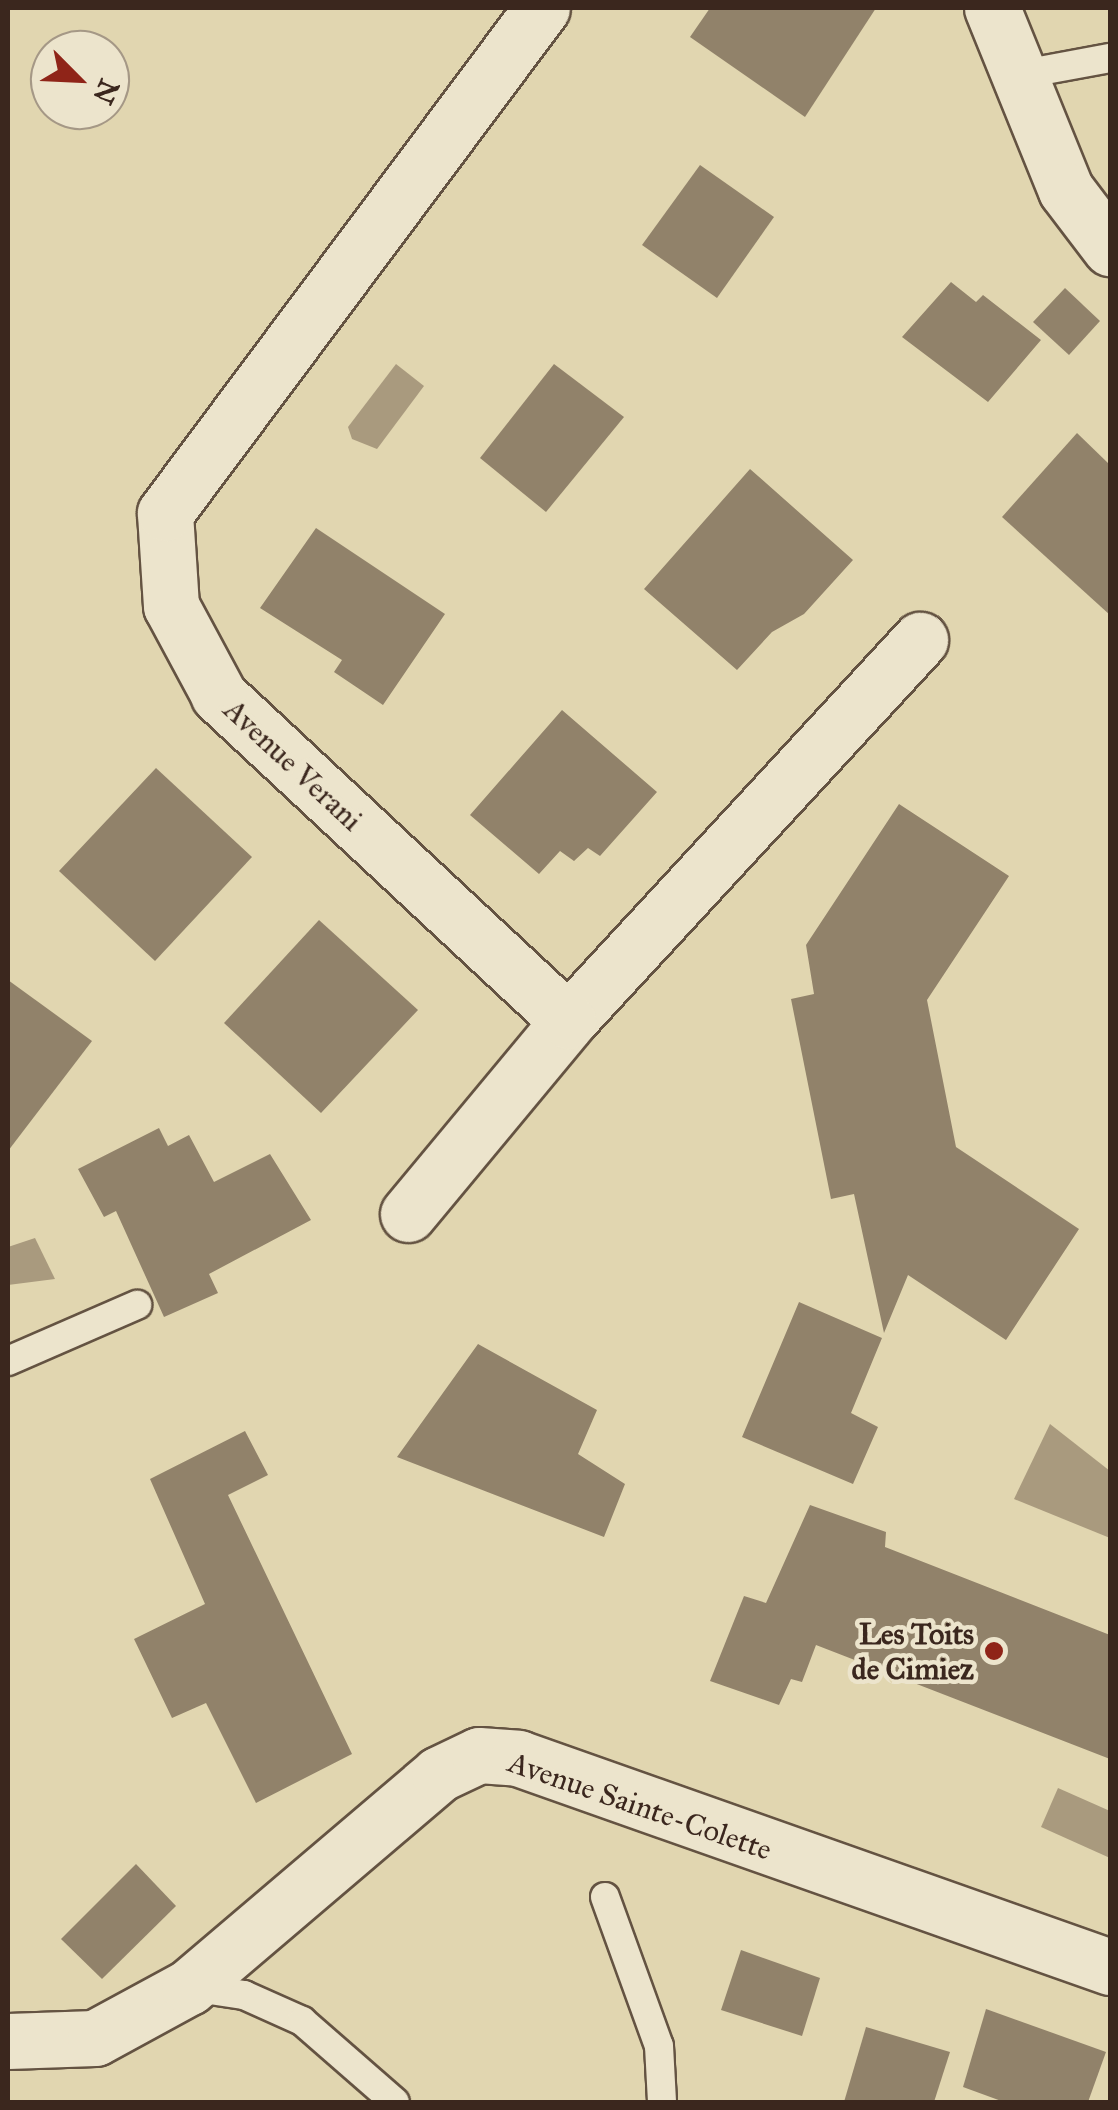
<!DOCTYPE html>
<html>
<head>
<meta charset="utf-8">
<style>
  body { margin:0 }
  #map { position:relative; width:1118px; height:2110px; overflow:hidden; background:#e1d6b0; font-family:"IM FELL Great Primer",serif }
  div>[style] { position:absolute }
  .water>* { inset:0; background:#a99a7e }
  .building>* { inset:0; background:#91826a }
  .roads { filter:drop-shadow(2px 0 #645342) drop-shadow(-2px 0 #645342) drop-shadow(0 2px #645342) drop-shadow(0 -2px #645342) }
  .lane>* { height:28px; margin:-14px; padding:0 14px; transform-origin:14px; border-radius:14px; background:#ece4cc }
  .street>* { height:55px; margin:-27.5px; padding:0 27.5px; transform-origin:27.5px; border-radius:27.5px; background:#ece4cc }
  .secondary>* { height:55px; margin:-27.5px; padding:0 27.5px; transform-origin:27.5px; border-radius:27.5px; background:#ece4cc }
  .dots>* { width:28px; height:28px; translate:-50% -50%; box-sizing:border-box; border:5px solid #ece4cc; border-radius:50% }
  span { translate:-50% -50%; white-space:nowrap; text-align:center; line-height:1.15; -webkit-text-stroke:9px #ece4cc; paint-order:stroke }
  .street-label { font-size:30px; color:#3b271e }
  .poi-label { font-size:30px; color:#3b271e; font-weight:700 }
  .right { translate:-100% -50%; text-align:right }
  .frame { position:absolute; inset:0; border:10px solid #3b271e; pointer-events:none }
  .north { position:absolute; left:30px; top:30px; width:100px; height:100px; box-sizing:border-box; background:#ece4cc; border:2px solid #a59886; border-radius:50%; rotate:114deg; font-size:28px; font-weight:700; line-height:40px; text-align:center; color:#3b271e }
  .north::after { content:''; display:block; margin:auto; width:35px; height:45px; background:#8f2418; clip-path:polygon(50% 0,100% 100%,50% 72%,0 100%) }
</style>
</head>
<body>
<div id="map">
  <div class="water">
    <div style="clip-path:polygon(396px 364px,424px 386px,377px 449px,352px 439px,348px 427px)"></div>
    <div style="clip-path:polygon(35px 1238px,55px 1279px,8px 1285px,8px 1247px)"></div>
    <div style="clip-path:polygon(1050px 1424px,1110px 1471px,1110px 1538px,1014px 1499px)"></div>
    <div style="clip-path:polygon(1058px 1788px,1110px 1811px,1110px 1858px,1041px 1827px)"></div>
  </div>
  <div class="building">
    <div style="clip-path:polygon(710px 8px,876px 8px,805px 117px,690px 37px)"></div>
    <div style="clip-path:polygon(700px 165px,774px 217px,717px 298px,642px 245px)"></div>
    <div style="clip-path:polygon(951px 282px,976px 302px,983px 295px,1041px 340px,988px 402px,902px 337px)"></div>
    <div style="clip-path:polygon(1065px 288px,1100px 321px,1069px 355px,1033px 322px)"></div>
    <div style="clip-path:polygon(554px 364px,624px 417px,546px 512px,480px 458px)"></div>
    <div style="clip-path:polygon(1077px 433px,1110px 465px,1110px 615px,1002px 517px)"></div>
    <div style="clip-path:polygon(750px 469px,853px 560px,804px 614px,772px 632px,737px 670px,644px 589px)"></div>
    <div style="clip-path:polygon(316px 528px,445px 614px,383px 705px,334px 672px,342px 660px,260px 608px)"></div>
    <div style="clip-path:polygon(562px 710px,657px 792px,600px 856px,588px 848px,574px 861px,560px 851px,539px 874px,470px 815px)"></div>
    <div style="clip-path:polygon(156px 768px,252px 857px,155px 961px,59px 871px)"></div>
    <div style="clip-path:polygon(899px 804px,1009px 876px,927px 1000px,956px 1147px,1079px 1229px,1006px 1340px,908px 1275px,884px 1333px,854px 1194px,831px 1199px,791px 999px,814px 994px,806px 945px)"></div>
    <div style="clip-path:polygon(319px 920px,418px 1010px,321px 1113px,224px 1023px)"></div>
    <div style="clip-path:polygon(8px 980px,92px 1041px,8px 1151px)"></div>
    <div style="clip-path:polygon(159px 1128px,168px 1146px,189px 1135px,214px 1182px,270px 1154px,311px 1220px,209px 1274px,218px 1293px,164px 1317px,116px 1211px,104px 1217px,78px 1169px)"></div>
    <div style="clip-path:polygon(799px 1302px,882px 1338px,851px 1413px,878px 1427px,853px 1484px,742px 1437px)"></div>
    <div style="clip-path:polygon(478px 1344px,597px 1410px,578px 1454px,625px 1484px,604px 1537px,397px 1457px)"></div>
    <div style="clip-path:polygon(245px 1431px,268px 1475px,228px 1495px,352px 1754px,256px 1803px,206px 1703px,172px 1718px,134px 1639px,205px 1604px,150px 1479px)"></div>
    <div style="clip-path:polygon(810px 1505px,886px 1532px,885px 1547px,1110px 1635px,1110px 1759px,816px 1645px,802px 1682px,791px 1679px,779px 1705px,710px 1681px,744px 1596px,766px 1603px)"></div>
    <div style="clip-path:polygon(136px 1864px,176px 1906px,102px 1979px,61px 1939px)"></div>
    <div style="clip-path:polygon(741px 1950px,820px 1978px,802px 2036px,721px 2010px)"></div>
    <div style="clip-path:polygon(986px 2009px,1106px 2052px,1088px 2102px,1004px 2102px,963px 2087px)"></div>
    <div style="clip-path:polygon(866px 2027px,950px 2052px,934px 2102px,844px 2102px)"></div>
  </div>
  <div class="roads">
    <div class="lane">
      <div style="left:1018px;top:75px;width:94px;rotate:-10.5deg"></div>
      <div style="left:8px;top:1361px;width:141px;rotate:-23.5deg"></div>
      <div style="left:605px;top:1897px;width:158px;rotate:70.1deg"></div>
      <div style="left:659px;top:2046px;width:56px;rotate:86.9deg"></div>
      <div style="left:190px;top:1987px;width:55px;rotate:8.4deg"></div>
      <div style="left:244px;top:1995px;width:64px;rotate:24.1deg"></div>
      <div style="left:302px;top:2021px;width:123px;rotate:41.1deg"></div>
    </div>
    <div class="street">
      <div style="left:568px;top:1021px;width:519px;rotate:-47.27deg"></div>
      <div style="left:408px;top:1214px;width:251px;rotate:-50.3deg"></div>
      <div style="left:568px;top:1021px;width:478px;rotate:-137deg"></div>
      <div style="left:219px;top:695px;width:101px;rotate:-118.3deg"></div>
      <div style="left:171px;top:606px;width:93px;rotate:-93.7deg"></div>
      <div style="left:165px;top:513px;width:630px;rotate:-53.26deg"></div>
      <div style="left:8px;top:2041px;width:87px;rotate:-2deg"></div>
      <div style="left:95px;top:2038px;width:107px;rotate:-28.5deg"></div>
      <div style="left:189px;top:1987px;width:328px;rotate:-40.4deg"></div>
      <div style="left:439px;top:1774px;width:44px;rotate:-25.4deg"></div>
      <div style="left:479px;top:1755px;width:39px;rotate:4deg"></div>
      <div style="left:518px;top:1758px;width:628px;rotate:19.45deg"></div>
    </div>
    <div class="secondary">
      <div style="left:992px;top:8px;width:196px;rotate:67.9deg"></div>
      <div style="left:1066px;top:190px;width:73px;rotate:52.8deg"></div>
    </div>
  </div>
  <div class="dots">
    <div style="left:994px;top:1651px;background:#8f2418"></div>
  </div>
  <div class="street-label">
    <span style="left:293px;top:765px;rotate:43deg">Avenue Verani</span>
    <span style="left:640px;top:1806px;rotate:19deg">Avenue Sainte-Colette</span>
  </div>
  <div class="poi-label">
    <span class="right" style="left:974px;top:1651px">Les Toits<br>de Cimiez</span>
  </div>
  <div class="frame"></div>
  <div class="north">N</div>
</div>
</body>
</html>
